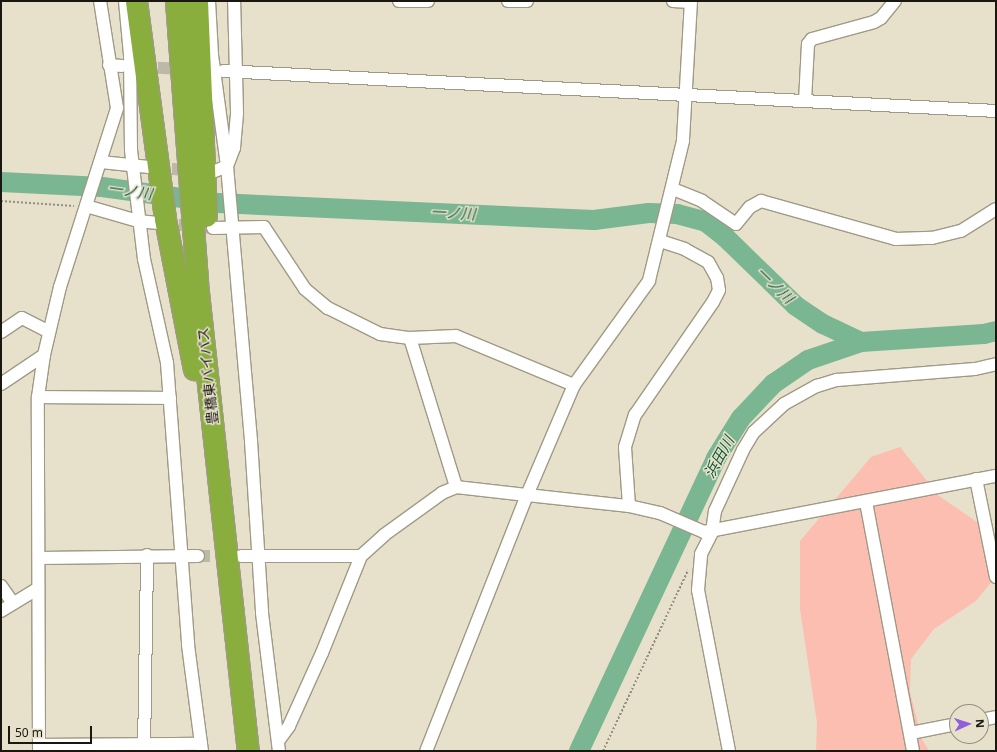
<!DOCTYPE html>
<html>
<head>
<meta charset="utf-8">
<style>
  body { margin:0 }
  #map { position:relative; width:997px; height:752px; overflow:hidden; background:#e7e1cc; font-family:"Noto Sans","Noto Sans JP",sans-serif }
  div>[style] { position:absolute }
  .green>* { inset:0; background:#fcbeb1 }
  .river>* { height:20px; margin:-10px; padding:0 10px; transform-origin:10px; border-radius:10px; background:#7ab691 }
  .street-tunnel>* { height:12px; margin-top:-6px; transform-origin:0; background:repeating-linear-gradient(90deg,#beb9a6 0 12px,transparent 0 18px) }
  .path>* { height:2px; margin-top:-1px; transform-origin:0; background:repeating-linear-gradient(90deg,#928d7e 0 2px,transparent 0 4px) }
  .roads { filter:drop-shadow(1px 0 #9f9a86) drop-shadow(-1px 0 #9f9a86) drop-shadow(0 1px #9f9a86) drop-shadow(0 -1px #9f9a86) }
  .street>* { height:12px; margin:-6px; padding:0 6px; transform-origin:6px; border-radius:6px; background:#fff }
  .highway>* { height:21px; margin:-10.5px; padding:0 10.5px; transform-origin:10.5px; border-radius:10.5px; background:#89ae3e }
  span { translate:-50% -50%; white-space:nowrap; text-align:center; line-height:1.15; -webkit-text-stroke:3px #e7e1cc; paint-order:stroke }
  .street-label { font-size:14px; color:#19170f }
  .water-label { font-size:15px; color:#135a37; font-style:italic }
  .frame { position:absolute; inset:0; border:2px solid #19170f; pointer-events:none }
  .north { position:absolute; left:949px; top:704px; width:40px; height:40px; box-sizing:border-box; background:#e7e1cc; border:1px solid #959080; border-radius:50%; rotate:87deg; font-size:11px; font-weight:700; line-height:16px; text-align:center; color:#19170f }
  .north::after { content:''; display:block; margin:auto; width:14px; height:18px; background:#9160d9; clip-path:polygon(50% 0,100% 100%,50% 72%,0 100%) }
  .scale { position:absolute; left:8px; top:726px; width:84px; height:18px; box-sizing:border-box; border:2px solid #19170f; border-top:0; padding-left:5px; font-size:12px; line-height:14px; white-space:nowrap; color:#19170f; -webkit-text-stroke:3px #e7e1cc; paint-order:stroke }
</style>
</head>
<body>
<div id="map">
  <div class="green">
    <div style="clip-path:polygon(900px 447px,939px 496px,977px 522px,996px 539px,996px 576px,976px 601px,934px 629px,911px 659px,910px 692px,922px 739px,929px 751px,816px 751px,817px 723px,800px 609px,800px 541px,871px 457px)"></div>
  </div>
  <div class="river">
    <div style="left:1px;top:182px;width:101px;rotate:2.8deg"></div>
    <div style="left:102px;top:187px;width:116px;rotate:7.9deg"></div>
    <div style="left:217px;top:203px;width:377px;rotate:2.6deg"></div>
    <div style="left:594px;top:220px;width:55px;rotate:-7.3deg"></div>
    <div style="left:649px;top:213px;width:28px;rotate:2deg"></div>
    <div style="left:677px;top:214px;width:30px;rotate:15deg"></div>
    <div style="left:706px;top:222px;width:24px;rotate:38deg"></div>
    <div style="left:725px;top:237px;width:99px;rotate:44.2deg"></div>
    <div style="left:796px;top:306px;width:32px;rotate:34deg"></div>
    <div style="left:823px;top:324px;width:42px;rotate:25.3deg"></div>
    <div style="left:579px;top:751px;width:323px;rotate:-64.9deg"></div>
    <div style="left:716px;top:458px;width:47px;rotate:-58deg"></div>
    <div style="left:741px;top:418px;width:47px;rotate:-46.7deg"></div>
    <div style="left:773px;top:384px;width:42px;rotate:-34.4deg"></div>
    <div style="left:808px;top:360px;width:56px;rotate:-18.8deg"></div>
    <div style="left:861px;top:342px;width:123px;rotate:-3.7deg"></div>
    <div style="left:984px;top:334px;width:12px;rotate:-14deg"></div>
  </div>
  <div class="street-tunnel">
    <div style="left:140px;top:67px;width:45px;rotate:2.5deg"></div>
    <div style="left:154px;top:167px;width:39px;rotate:6deg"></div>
    <div style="left:161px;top:223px;width:52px;rotate:5.5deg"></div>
    <div style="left:198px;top:556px;width:34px"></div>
  </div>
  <div class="path">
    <div style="left:1px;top:201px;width:73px;rotate:3.9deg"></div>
    <div style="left:603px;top:751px;width:200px;rotate:-64.8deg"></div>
  </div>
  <div class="roads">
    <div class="street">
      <div style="left:125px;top:1px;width:54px;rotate:84.7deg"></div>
      <div style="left:130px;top:55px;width:95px;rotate:89.4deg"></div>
      <div style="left:131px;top:150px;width:110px;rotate:83.2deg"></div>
      <div style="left:144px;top:259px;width:107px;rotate:77.5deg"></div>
      <div style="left:167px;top:363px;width:283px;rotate:85.7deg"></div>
      <div style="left:188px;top:645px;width:107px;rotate:82.5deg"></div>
      <div style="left:209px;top:1px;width:54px;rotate:86.8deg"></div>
      <div style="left:212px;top:55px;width:112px;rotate:82.3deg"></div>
      <div style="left:227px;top:166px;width:276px;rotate:85deg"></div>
      <div style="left:251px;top:441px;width:172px;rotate:86.3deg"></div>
      <div style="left:262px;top:613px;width:139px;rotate:83deg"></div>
      <div style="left:399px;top:1px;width:29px"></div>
      <div style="left:508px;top:1px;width:19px"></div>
      <div style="left:673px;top:1px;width:17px;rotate:3deg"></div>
      <div style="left:691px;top:1px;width:140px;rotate:93.3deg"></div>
      <div style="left:683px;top:141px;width:144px;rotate:103.7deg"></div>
      <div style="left:649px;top:281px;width:128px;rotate:125.8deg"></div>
      <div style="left:574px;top:385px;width:120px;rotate:113.1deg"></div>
      <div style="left:527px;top:495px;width:103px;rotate:6.2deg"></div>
      <div style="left:629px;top:506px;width:32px;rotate:13deg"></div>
      <div style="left:660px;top:513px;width:48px;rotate:23.4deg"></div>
      <div style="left:704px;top:532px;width:297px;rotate:-10.9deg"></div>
      <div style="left:109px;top:65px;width:13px;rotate:4deg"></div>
      <div style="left:223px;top:71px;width:774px;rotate:2.96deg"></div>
      <div style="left:805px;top:101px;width:57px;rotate:-87deg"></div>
      <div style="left:808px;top:44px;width:6px;rotate:-51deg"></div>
      <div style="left:812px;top:39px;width:64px;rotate:-15.3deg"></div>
      <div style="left:874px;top:22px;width:8px;rotate:-30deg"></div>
      <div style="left:881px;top:18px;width:22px;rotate:-51deg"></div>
      <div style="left:101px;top:162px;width:48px;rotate:5.9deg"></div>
      <div style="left:210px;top:173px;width:18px;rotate:-22deg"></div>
      <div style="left:227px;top:166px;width:19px;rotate:-69deg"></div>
      <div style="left:234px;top:148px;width:36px;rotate:-85deg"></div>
      <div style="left:237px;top:112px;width:111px;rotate:-91.5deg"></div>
      <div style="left:673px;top:189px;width:31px;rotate:22deg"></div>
      <div style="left:702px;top:201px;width:41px;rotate:34.1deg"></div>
      <div style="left:736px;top:224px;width:22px;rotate:-51deg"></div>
      <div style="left:750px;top:207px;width:13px;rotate:-29deg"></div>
      <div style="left:761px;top:201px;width:140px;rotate:15.7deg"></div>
      <div style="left:896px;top:239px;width:36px;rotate:-2deg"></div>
      <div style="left:932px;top:238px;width:30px;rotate:-14deg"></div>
      <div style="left:961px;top:231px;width:41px;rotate:-32.2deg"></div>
      <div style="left:86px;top:206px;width:54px;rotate:16.1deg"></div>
      <div style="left:138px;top:221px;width:20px;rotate:6deg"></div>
      <div style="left:213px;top:228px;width:51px;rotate:-1.1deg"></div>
      <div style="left:264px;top:227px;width:74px;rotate:56.5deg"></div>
      <div style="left:305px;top:289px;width:30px;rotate:40deg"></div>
      <div style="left:328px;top:308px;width:58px;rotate:26.6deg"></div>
      <div style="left:380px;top:334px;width:30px;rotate:8deg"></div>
      <div style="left:410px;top:338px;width:46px;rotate:-2.5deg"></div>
      <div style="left:456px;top:336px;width:128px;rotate:22.6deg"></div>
      <div style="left:1px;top:332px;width:25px;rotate:-34deg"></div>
      <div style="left:22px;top:318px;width:30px;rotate:27deg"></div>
      <div style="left:410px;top:338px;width:156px;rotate:72.8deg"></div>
      <div style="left:1px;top:384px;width:52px;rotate:-34deg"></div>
      <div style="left:38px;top:397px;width:132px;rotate:0.4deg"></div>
      <div style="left:976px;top:479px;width:100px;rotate:78.5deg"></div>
      <div style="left:866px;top:502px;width:253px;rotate:79.3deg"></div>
      <div style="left:629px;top:506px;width:59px;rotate:-93.9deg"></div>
      <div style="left:625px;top:447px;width:34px;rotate:-73deg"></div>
      <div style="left:635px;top:415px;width:137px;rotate:-55.4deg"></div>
      <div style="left:713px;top:302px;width:13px;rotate:-63deg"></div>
      <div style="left:719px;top:290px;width:12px;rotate:-99deg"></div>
      <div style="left:717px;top:278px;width:18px;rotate:-119deg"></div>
      <div style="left:708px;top:262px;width:26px;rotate:-151deg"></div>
      <div style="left:685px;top:249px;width:26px;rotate:-162deg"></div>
      <div style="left:241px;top:556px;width:120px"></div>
      <div style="left:40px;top:558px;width:158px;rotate:-0.7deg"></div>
      <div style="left:1px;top:586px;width:21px;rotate:55deg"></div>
      <div style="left:1px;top:611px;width:42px;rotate:-31.4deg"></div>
      <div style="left:981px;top:720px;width:15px;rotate:-11deg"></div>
      <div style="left:911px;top:733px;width:47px;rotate:-11.1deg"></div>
      <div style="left:279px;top:740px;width:17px;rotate:-54deg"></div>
      <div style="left:289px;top:726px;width:80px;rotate:-65.7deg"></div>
      <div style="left:322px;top:653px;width:105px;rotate:-68.1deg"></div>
      <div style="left:361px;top:556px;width:31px;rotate:-42deg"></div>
      <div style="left:384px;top:535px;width:72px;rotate:-35.9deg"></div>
      <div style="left:442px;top:493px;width:15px;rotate:-23deg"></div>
      <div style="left:456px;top:487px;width:71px;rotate:6.4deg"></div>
      <div style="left:527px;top:495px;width:275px;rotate:111.5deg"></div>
      <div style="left:39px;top:745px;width:162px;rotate:-0.4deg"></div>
      <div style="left:39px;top:751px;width:354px;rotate:-90.2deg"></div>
      <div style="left:38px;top:397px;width:42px;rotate:-81.9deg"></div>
      <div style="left:44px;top:355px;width:70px;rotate:-76.8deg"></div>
      <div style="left:60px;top:287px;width:188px;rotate:-72.3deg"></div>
      <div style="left:117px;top:108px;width:108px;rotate:-99deg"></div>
      <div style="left:144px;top:751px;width:196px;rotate:-89.1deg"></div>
      <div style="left:729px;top:751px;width:164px;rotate:-100.9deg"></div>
      <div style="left:698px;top:590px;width:36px;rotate:-85deg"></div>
      <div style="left:701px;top:554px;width:25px;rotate:-63deg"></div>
      <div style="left:712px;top:532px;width:21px;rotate:-82deg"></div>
      <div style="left:715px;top:511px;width:67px;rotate:-65.3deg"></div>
      <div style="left:743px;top:450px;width:21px;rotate:-59deg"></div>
      <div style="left:754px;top:432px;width:41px;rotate:-43deg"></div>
      <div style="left:784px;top:404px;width:38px;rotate:-29deg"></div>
      <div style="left:817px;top:386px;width:21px;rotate:-17deg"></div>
      <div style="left:837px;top:380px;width:138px;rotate:-4.6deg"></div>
      <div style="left:975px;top:369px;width:22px;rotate:-13deg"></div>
    </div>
    <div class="highway">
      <div style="left:136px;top:1px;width:220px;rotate:82.4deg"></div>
      <div style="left:165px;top:219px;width:153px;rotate:79.1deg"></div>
      <div style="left:176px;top:1px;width:283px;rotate:85.7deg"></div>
      <div style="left:197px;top:283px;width:471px;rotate:83.8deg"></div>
      <div style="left:197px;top:1px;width:215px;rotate:87.6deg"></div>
    </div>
  </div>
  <div class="street-label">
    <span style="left:208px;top:376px;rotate:-96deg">豊橋東バイパス</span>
  </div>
  <div class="water-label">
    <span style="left:130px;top:191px;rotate:8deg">一ノ川</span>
    <span style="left:453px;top:213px;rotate:3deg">一ノ川</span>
    <span style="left:775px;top:285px;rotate:44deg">一ノ川</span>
    <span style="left:719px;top:457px;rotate:-61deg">浜田川</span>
  </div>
  <div class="frame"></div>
  <div class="north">N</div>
  <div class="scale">50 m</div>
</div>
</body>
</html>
